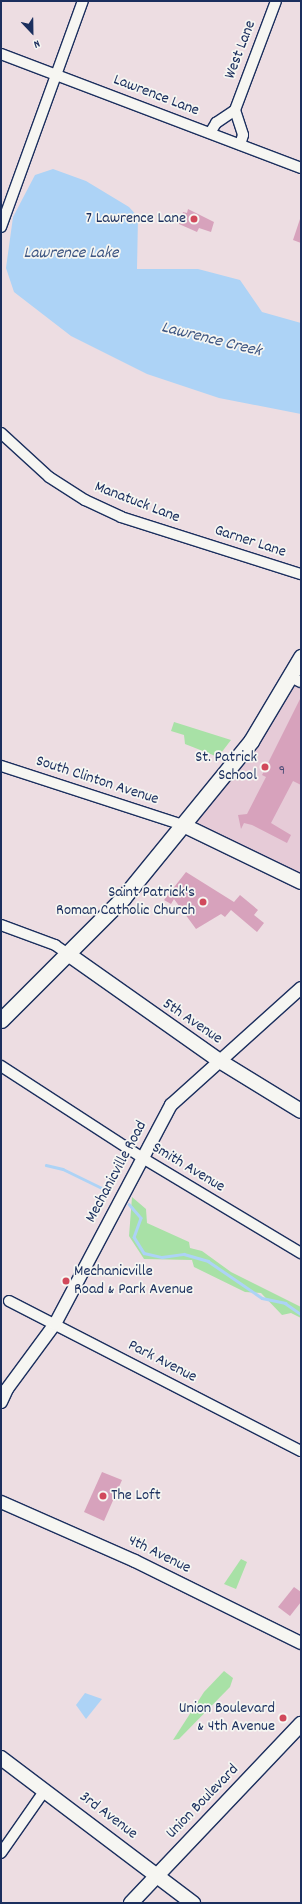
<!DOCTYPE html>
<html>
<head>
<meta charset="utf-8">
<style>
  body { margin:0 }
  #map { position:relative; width:302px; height:1904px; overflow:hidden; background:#eddde2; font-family:Dekko,sans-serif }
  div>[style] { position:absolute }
  .built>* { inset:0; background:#e6cbd7 }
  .green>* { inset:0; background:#a8e1a6 }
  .water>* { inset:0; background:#add3f6 }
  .stream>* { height:2.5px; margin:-1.25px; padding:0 1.25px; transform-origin:1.25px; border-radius:1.25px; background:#add3f6 }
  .building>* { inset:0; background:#d7a2bc }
  .roads { filter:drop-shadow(1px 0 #1b2f5e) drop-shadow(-1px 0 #1b2f5e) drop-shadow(0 1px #1b2f5e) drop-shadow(0 -1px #1b2f5e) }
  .minor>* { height:10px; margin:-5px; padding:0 5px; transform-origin:5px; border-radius:5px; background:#f6f6f2 }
  .tertiary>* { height:12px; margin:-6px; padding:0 6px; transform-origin:6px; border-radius:6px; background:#f6f6f2 }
  .secondary>* { height:14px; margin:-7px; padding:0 7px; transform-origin:7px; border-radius:7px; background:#f6f6f2 }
  .primary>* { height:15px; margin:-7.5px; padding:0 7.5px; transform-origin:7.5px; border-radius:7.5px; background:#f6f6f2 }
  .dots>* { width:11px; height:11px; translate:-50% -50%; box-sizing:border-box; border:2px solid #f6f6f2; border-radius:50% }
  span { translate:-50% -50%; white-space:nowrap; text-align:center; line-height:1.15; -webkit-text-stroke:3.5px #f6f6f2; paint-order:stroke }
  .number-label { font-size:14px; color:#4a4c76 }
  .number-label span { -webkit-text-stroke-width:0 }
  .street-label { font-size:16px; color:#1b2f5e }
  .poi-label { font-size:16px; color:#1b2f5e }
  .right { translate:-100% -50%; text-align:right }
  .left { translate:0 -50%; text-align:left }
  .water-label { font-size:17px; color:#405884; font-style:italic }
  .frame { position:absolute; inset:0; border:2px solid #1b2f5e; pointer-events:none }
  .north { position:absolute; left:12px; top:12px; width:40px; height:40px; -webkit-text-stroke:3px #f6f6f2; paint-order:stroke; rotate:158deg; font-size:11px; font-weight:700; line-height:16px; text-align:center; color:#1b2f5e }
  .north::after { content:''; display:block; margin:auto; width:14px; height:18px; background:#1b2f5e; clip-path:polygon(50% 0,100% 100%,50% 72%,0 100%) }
</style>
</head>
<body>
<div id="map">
  <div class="built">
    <div style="clip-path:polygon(289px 676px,301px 682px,301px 882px,183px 825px)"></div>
  </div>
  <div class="green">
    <div style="clip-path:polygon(174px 722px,231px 740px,218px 757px,185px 744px,184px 735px,171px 731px)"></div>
    <div style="clip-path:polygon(132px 1197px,146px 1209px,147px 1223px,189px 1242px,190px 1248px,202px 1251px,231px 1272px,301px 1307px,301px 1318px,291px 1313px,282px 1315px,261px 1293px,245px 1292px,194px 1267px,192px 1260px,144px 1259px,129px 1236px)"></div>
    <div style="clip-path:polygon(241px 1559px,247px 1562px,236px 1589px,224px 1584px)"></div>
    <div style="clip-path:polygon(224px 1671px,233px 1678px,230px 1687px,179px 1739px,173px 1740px,204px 1692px)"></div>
  </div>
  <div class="water">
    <div style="clip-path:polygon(53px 169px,86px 181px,129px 207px,138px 217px,137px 269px,198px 269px,240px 280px,262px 312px,301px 323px,301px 414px,219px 398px,147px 374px,71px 336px,14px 292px,6px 268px,13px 217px,35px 175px)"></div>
    <div style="clip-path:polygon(85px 1693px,102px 1699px,86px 1719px,76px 1705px)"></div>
  </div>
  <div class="stream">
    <div style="left:46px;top:1165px;width:17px;rotate:13deg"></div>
    <div style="left:63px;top:1169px;width:48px;rotate:26deg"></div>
    <div style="left:129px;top:1204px;width:18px;rotate:49deg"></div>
    <div style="left:141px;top:1218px;width:20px;rotate:110deg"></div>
    <div style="left:134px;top:1237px;width:19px;rotate:58deg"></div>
    <div style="left:144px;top:1253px;width:18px;rotate:13deg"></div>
    <div style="left:162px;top:1257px;width:22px;rotate:-8deg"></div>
    <div style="left:184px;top:1254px;width:25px;rotate:16deg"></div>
    <div style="left:208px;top:1261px;width:65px;rotate:34.4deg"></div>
    <div style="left:262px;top:1298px;width:24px;rotate:12deg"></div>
    <div style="left:285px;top:1303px;width:19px;rotate:35deg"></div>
  </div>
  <div class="building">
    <div style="clip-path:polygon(188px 209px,214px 222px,211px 232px,199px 228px,197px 232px,179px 224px,183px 212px,187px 213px)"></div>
    <div style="clip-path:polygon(300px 219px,301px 220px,301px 243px,293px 240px)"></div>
    <div style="clip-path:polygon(301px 697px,301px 785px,293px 781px,271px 823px,291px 835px,287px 843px,252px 825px,244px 823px,241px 829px,238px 815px,247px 814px,266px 777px,262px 775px)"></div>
    <div style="clip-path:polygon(186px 872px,234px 902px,240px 895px,258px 910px,254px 915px,264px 923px,257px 932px,231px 910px,225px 917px,221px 914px,196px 929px,174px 899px,171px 904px,164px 900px)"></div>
    <div style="clip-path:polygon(102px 1472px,122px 1480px,104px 1521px,84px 1512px)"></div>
    <div style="clip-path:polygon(294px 1587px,301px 1592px,301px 1602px,290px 1616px,278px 1607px)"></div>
  </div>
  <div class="roads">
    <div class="minor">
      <div style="left:1px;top:54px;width:321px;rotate:20.8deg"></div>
      <div style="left:235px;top:110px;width:26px;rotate:72deg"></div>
      <div style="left:243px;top:135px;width:10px;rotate:107deg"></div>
      <div style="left:210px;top:133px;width:12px;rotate:-59deg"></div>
      <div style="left:216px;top:123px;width:23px;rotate:-34deg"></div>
      <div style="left:235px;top:110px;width:116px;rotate:-69.4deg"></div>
      <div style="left:1px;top:227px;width:240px;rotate:-70.1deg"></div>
      <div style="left:1px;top:433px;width:65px;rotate:42.5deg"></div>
      <div style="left:49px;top:477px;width:43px;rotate:32.6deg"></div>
      <div style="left:85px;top:500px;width:40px;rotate:25deg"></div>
      <div style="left:121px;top:517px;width:189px;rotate:17.6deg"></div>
      <div style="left:289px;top:676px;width:13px;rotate:27deg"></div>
      <div style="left:1px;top:766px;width:191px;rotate:18deg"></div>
      <div style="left:1px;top:925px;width:58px;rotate:20.3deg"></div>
      <div style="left:55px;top:945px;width:16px;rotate:35deg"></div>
      <div style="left:1px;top:1066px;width:167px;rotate:33deg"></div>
      <div style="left:141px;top:1157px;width:187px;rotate:31deg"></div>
      <div style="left:9px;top:1301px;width:328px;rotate:27.2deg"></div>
      <div style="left:1px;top:1853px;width:77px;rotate:-55.1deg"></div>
    </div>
    <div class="tertiary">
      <div style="left:1px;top:1402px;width:14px;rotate:-65deg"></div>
      <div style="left:7px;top:1389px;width:81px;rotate:-53.6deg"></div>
      <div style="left:55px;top:1324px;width:248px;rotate:-62.1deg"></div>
      <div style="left:171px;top:1105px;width:175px;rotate:-42deg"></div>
      <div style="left:1px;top:1502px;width:146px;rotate:23.8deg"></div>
      <div style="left:135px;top:1561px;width:185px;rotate:26.3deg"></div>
    </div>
    <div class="secondary">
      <div style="left:183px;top:825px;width:131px;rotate:25.8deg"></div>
      <div style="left:68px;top:954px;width:184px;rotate:35.2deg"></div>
      <div style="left:218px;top:1060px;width:97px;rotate:31.6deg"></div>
      <div style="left:1px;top:1758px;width:241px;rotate:37.1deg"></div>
      <div style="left:131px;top:1903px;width:247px;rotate:-46.5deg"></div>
    </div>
    <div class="primary">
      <div style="left:1px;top:1020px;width:173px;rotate:-45deg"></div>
      <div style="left:123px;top:898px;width:203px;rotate:-50.8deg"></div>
      <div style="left:251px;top:741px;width:98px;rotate:-59.2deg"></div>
    </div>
  </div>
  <div class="dots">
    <div style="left:194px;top:219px;background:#d1495b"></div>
    <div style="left:265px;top:767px;background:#d1495b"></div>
    <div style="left:203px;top:902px;background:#d1495b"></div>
    <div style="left:66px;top:1281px;background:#d1495b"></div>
    <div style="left:103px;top:1496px;background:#d1495b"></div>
    <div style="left:283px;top:1718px;background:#d1495b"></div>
  </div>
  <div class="number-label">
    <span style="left:282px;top:771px">9</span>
  </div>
  <div class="street-label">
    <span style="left:241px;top:50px;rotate:-69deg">West Lane</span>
    <span style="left:156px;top:96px;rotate:21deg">Lawrence Lane</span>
    <span style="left:137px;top:503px;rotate:21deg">Manatuck Lane</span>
    <span style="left:250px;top:542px;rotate:18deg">Garner Lane</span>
    <span style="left:97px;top:781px;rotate:18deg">South Clinton Avenue</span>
    <span style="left:192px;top:1022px;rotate:34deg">5th Avenue</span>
    <span style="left:188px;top:1168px;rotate:31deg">Smith Avenue</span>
    <span style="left:117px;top:1172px;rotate:-62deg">Mechanicville Road</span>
    <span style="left:162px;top:1362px;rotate:27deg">Park Avenue</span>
    <span style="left:159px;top:1555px;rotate:26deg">4th Avenue</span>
    <span style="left:203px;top:1802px;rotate:-46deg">Union Boulevard</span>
    <span style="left:108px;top:1816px;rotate:37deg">3rd Avenue</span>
  </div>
  <div class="poi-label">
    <span class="right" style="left:186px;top:219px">7 Lawrence Lane</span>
    <span class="right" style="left:257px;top:767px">St. Patrick<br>School</span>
    <span class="right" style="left:195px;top:902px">Saint Patrick's<br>Roman Catholic Church</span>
    <span class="left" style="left:74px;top:1281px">Mechanicville<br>Road &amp; Park Avenue</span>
    <span class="left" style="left:111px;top:1496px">The Loft</span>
    <span class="right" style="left:275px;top:1718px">Union Boulevard<br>&amp; 4th Avenue</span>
  </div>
  <div class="water-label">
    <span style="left:71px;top:255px">Lawrence Lake</span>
    <span style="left:211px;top:341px;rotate:14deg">Lawrence Creek</span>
  </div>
  <div class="frame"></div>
  <div class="north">N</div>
</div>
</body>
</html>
